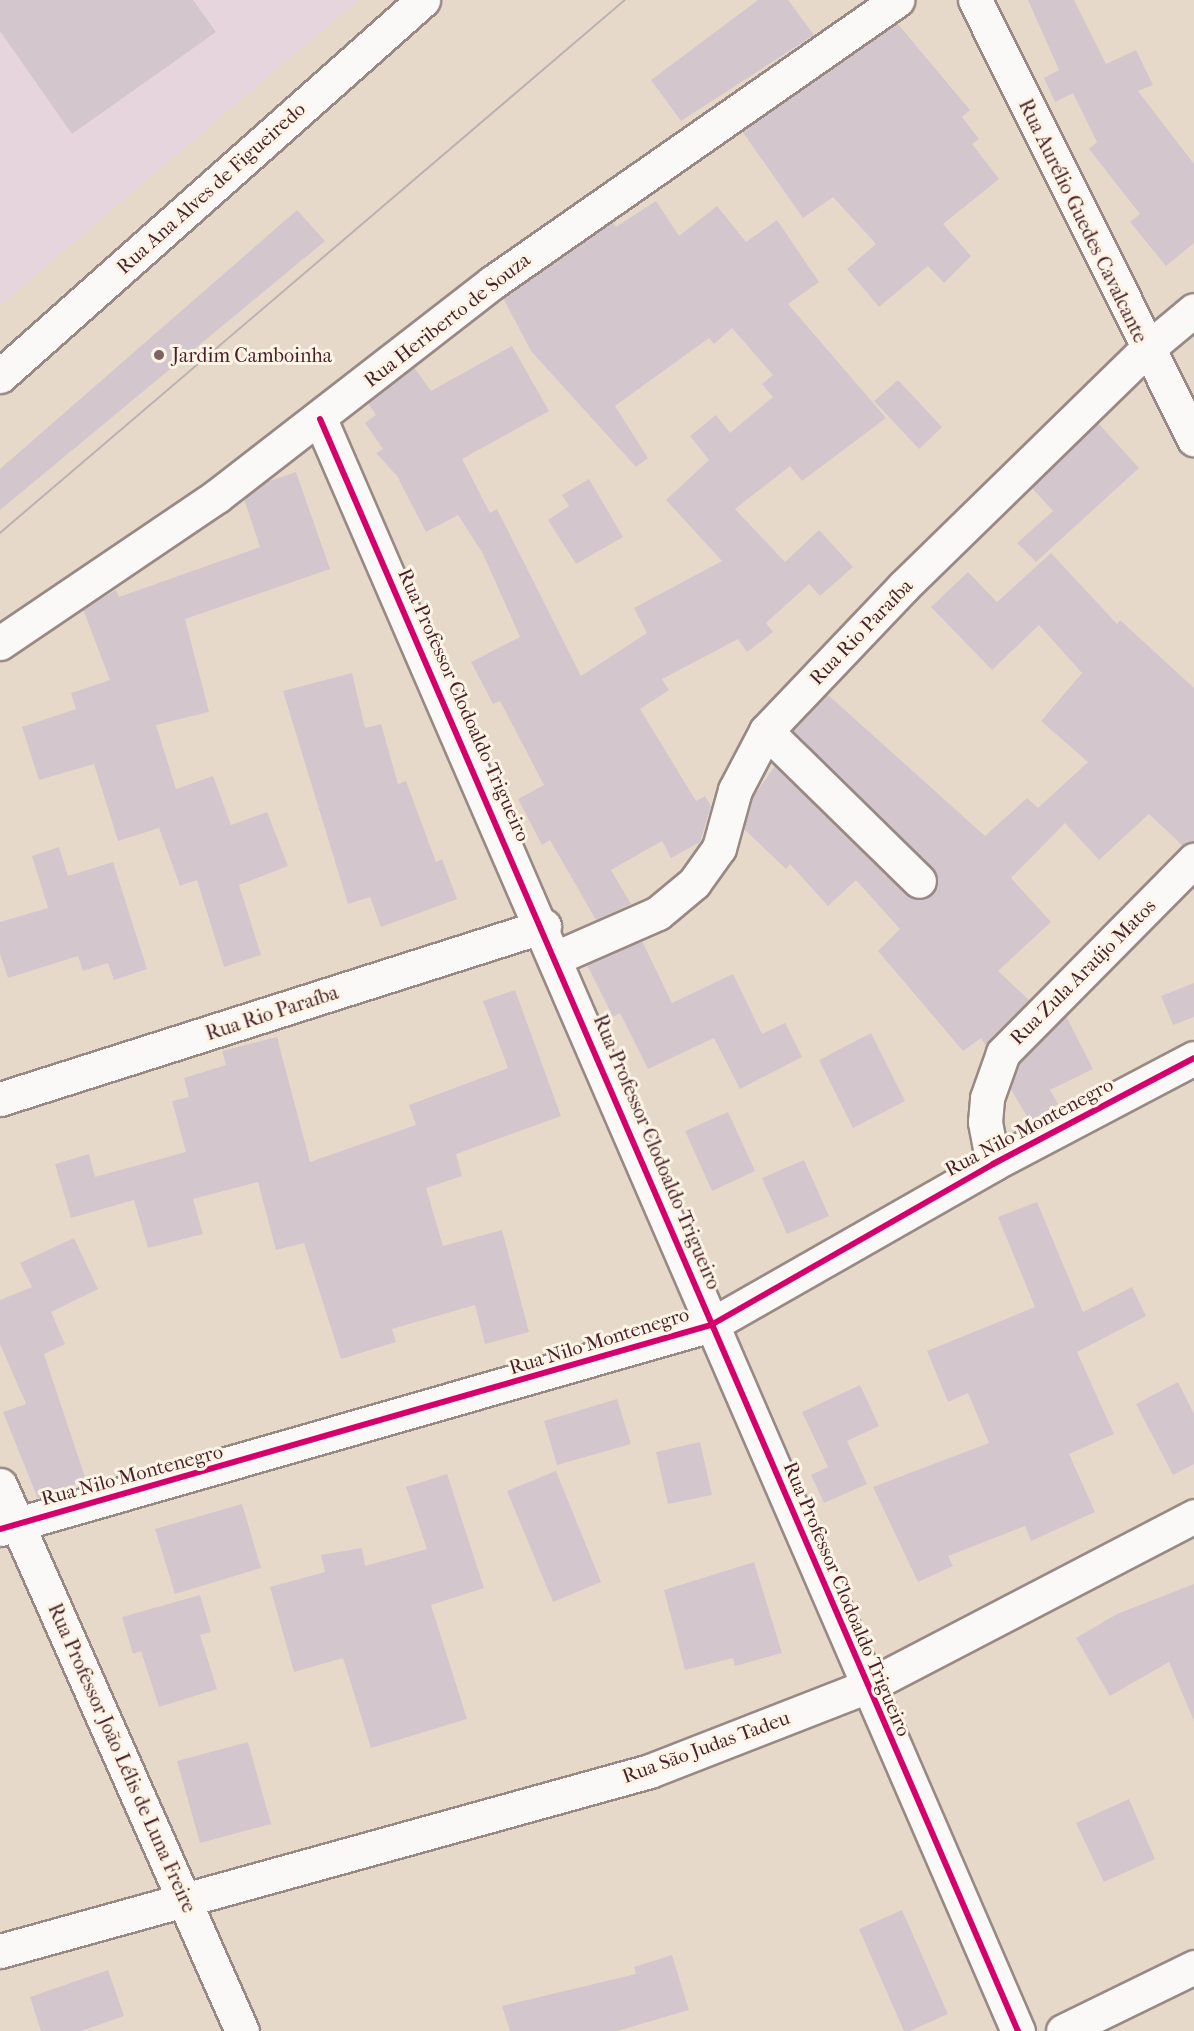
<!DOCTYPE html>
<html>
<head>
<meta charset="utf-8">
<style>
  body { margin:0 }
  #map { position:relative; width:1194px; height:2031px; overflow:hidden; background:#e7d9ca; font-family:"IM FELL French Canon",serif }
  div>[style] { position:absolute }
  .built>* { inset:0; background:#e7d5de }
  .building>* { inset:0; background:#d4c6cd }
  .roads { filter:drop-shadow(2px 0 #988984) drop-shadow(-2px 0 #988984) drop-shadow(0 2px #988984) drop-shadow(0 -2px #988984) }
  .minor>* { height:33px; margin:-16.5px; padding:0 16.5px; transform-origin:16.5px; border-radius:16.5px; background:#fbf9f7 }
  .tram>* { height:1.5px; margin:-0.75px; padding:0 0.75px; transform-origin:0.75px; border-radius:0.75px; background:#b9b2b1 }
  .cycleway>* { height:6px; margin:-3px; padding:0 3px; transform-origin:3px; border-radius:3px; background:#d6006c }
  .dots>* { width:16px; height:16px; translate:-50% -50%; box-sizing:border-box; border:3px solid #fcf5e5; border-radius:50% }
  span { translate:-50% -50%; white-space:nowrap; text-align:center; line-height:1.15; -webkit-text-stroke:6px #fcf5e5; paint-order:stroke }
  .street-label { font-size:20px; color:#4a1f2b }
  .poi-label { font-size:20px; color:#4a1f2b }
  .left { translate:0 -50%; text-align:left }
</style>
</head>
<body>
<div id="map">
  <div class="built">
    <div style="clip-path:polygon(0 0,358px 0,0 305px)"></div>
  </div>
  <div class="building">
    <div style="clip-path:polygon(0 0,193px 0,216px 32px,72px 134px,0 31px)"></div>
    <div style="clip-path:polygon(758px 0,788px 0,814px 35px,681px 121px,651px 80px)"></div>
    <div style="clip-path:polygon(1028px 0,1074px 0,1106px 64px,1136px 50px,1153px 85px,1138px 91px,1194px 164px,1194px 243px,1166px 266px,1130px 222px,1140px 214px,1089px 149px,1097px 142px,1073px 93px,1055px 102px,1044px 78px,1059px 70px)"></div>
    <div style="clip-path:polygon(897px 23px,970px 110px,962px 117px,979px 139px,972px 144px,999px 179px,943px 224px,971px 256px,944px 283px,928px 266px,879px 307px,847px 269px,876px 244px,833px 197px,803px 218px,742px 131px)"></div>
    <div style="clip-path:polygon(656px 201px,679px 236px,717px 206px,746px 242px,777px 220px,819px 282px,788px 304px,886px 418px,802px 481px,790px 466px,735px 509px,785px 562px,819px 530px,853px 567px,820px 596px,809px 584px,766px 623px,773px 632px,747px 652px,738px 639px,662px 679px,669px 690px,640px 709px,696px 801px,705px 796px,711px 806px,700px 842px,671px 858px,662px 841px,611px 870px,631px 904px,596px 920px,550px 840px,542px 845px,518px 799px,544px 785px,500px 701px,493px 704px,471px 662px,520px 637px,483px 554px,458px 515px,426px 532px,397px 476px,376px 453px,383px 449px,365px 423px,376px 415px,368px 403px,414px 367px,431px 391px,512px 346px,549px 411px,462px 459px,490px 513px,497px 509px,581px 676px,647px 633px,634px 608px,722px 561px,666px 500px,709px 460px,690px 436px,716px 415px,730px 433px,773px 397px,762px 384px,773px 375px,732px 328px,714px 344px,709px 338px,615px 406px,648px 458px,636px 467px,531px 351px,503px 298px,612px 221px,616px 227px)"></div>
    <div style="clip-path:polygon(297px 210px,325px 241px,0 510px,0 469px)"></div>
    <div style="clip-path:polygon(898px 380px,942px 427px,919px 449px,874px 401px)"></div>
    <div style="clip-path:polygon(1098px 423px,1139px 468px,1036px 562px,1017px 543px,1053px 511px,1032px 488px)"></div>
    <div style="clip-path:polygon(296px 472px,330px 569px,185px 619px,209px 712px,156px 725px,176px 789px,213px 776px,231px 825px,267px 812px,288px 866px,239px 885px,261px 955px,224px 967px,197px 880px,180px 886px,159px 828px,118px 841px,94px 764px,39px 780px,22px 727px,76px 709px,71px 693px,110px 680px,83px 609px,116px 590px,119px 597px,260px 547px,244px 499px,266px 482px)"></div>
    <div style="clip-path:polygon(589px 479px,623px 537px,576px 564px,548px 520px,569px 506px,562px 495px)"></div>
    <div style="clip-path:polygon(1051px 553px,1117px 624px,1120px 620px,1194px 688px,1194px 842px,1183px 846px,1149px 814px,1099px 860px,1065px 823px,1011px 878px,1051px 922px,998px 971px,1029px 1000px,986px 1046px,981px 1038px,963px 1051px,878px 951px,900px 929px,856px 880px,828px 906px,790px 864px,786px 869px,744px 829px,753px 797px,775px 766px,906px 894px,923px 899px,933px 894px,937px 877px,932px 868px,792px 731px,827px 694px,985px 836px,1027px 798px,1038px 808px,1088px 762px,1041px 721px,1082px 673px,1039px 625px,992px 670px,931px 607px,968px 572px,997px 602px)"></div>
    <div style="clip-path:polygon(352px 673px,365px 728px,381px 724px,398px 784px,406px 781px,436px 862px,442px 859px,457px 899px,381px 927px,370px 897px,348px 904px,283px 691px)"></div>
    <div style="clip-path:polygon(59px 847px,68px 876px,113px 862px,147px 969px,114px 980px,108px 963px,83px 971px,78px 956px,8px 978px,0 954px,0 922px,48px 908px,32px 856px)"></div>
    <div style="clip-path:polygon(642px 941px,672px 1003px,733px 974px,762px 1034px,785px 1023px,802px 1057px,740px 1089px,714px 1038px,648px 1069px,620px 1013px,613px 1017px,587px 965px)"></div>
    <div style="clip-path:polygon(1194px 983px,1194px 1017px,1173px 1025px,1161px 996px)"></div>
    <div style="clip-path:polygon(515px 990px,561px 1116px,456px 1154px,462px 1176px,426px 1188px,443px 1246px,502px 1230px,529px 1332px,485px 1344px,475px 1305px,392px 1329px,396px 1342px,341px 1359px,304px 1243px,276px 1250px,258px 1182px,193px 1199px,203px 1234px,148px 1248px,134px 1200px,71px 1218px,55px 1164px,89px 1154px,95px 1177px,186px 1152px,172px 1101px,189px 1097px,184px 1078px,226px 1065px,222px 1051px,277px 1037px,310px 1162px,416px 1125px,409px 1105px,508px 1068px,483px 1001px)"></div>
    <div style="clip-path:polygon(1066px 1016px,1093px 1069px,1050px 1090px,1058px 1104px,1030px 1121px,1010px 1088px,1019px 1063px)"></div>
    <div style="clip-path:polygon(871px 1033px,905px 1101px,853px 1128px,819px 1060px)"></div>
    <div style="clip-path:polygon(728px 1112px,755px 1171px,712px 1191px,685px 1131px)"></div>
    <div style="clip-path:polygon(804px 1160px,829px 1216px,787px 1234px,762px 1178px)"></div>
    <div style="clip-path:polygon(1037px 1202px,1083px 1312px,1132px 1287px,1146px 1316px,1077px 1352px,1114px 1434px,1069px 1454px,1095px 1512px,1031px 1541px,1025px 1526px,948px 1556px,953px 1566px,918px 1582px,873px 1487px,989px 1443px,968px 1393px,948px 1402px,927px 1351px,1035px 1307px,998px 1217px)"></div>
    <div style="clip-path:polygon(74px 1238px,98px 1289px,51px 1312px,65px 1344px,44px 1354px,86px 1480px,38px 1499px,3px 1412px,26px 1404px,0 1344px,0 1300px,32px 1287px,20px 1263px)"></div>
    <div style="clip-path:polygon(1178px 1382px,1194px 1414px,1194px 1464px,1173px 1475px,1136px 1404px)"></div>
    <div style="clip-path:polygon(860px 1385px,879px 1426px,847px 1441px,867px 1484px,824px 1503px,811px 1475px,828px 1467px,802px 1412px)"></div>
    <div style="clip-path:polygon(617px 1399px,631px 1444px,557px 1465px,544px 1421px)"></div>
    <div style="clip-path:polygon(700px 1442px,712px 1495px,668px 1504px,656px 1452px)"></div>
    <div style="clip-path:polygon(556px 1471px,601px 1582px,553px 1602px,507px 1491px)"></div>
    <div style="clip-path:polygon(447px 1474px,484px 1588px,431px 1605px,467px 1719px,371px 1748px,343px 1658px,294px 1672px,270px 1587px,325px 1572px,321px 1555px,362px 1548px,365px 1566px,427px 1549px,406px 1487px)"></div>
    <div style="clip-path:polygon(242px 1504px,261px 1568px,175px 1594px,155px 1529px)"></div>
    <div style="clip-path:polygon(754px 1562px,782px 1653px,735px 1666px,733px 1658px,685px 1670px,664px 1590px)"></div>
    <div style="clip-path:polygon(1194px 1584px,1194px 1721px,1169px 1662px,1110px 1696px,1076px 1638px,1117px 1614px)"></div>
    <div style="clip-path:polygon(200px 1595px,211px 1632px,200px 1635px,217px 1689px,159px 1707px,141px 1651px,133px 1654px,122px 1617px)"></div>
    <div style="clip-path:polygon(248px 1742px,271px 1824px,200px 1843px,177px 1761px)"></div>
    <div style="clip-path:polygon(1129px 1799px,1155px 1859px,1104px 1882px,1076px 1823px)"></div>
    <div style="clip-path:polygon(902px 1910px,948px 2014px,910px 2031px,904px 2031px,859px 1929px)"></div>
    <div style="clip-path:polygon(672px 1955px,689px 2010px,617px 2031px,510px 2031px,502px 2006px,636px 1974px,634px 1967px)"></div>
    <div style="clip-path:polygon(108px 1970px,124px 2016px,81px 2031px,41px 2031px,30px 1997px)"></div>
  </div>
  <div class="roads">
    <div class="minor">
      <div style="left:975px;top:0;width:491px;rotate:63.5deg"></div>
      <div style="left:0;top:376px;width:566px;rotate:-41.63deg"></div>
      <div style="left:320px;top:419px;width:1757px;rotate:66.59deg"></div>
      <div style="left:0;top:643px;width:262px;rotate:-34.1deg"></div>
      <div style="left:217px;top:496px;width:349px;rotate:-37.8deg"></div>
      <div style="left:493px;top:282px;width:493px;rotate:-34.9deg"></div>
      <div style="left:766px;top:731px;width:214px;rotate:44.4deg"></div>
      <div style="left:558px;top:957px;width:109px;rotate:-23.7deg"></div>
      <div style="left:658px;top:913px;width:47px;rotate:-39.8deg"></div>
      <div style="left:694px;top:883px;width:43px;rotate:-54.5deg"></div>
      <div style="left:719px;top:848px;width:60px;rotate:-74.6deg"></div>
      <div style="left:735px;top:790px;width:67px;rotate:-62.3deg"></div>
      <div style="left:766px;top:731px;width:200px;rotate:-46.4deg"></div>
      <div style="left:904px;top:586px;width:338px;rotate:-44.3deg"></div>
      <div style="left:1146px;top:350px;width:62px;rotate:-39.8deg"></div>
      <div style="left:0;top:1099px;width:571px;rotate:-17.64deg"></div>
      <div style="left:993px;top:1164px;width:43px;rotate:-100.8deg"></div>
      <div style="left:985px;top:1122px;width:24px;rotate:-85deg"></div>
      <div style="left:987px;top:1098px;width:48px;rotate:-70.4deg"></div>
      <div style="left:1003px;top:1053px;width:272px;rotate:-45.3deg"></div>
      <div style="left:0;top:1485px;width:597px;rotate:66.1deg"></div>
      <div style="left:0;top:1529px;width:740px;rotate:-16.01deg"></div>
      <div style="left:711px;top:1325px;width:325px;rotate:-29.7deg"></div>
      <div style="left:993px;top:1164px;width:227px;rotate:-27.8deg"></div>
      <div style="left:0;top:1951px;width:674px;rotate:-15.48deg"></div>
      <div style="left:650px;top:1771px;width:232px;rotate:-21.3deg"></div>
      <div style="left:866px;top:1687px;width:370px;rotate:-27.5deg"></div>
      <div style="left:1063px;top:2031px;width:146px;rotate:-26deg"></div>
    </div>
  </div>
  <div class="tram">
    <div style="left:0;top:533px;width:821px;rotate:-40.46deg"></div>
  </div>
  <div class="cycleway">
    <div style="left:320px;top:419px;width:1757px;rotate:66.59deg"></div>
    <div style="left:0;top:1529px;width:740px;rotate:-16.01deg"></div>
    <div style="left:711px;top:1325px;width:325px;rotate:-29.7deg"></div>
    <div style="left:993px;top:1164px;width:227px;rotate:-27.8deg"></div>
  </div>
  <div class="dots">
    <div style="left:159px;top:355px;background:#816063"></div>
  </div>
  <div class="street-label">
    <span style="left:211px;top:188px;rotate:-42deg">Rua Ana Alves de Figueiredo</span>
    <span style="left:1083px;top:221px;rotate:64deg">Rua Aurélio Guedes Cavalcante</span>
    <span style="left:447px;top:320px;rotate:-38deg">Rua Heriberto de Souza</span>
    <span style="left:861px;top:632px;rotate:-46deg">Rua Rio Paraíba</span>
    <span style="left:464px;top:705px;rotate:66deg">Rua Professor Clodoaldo Trigueiro</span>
    <span style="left:1083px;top:972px;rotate:-45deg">Rua Zula Araújo Matos</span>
    <span style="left:272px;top:1013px;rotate:-18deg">Rua Rio Paraíba</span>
    <span style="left:1029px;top:1127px;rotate:-28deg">Rua Nilo Montenegro</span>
    <span style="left:657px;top:1152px;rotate:67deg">Rua Professor Clodoaldo Trigueiro</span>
    <span style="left:599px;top:1341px;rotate:-17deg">Rua Nilo Montenegro</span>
    <span style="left:132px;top:1475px;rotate:-15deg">Rua Nilo Montenegro</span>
    <span style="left:847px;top:1599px;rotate:67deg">Rua Professor Clodoaldo Trigueiro</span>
    <span style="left:706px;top:1747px;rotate:-20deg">Rua São Judas Tadeu</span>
    <span style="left:122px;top:1758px;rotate:66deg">Rua Professor João Lélis de Luna Freire</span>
  </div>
  <div class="poi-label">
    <span class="left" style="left:172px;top:355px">Jardim Camboinha</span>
  </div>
</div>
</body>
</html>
